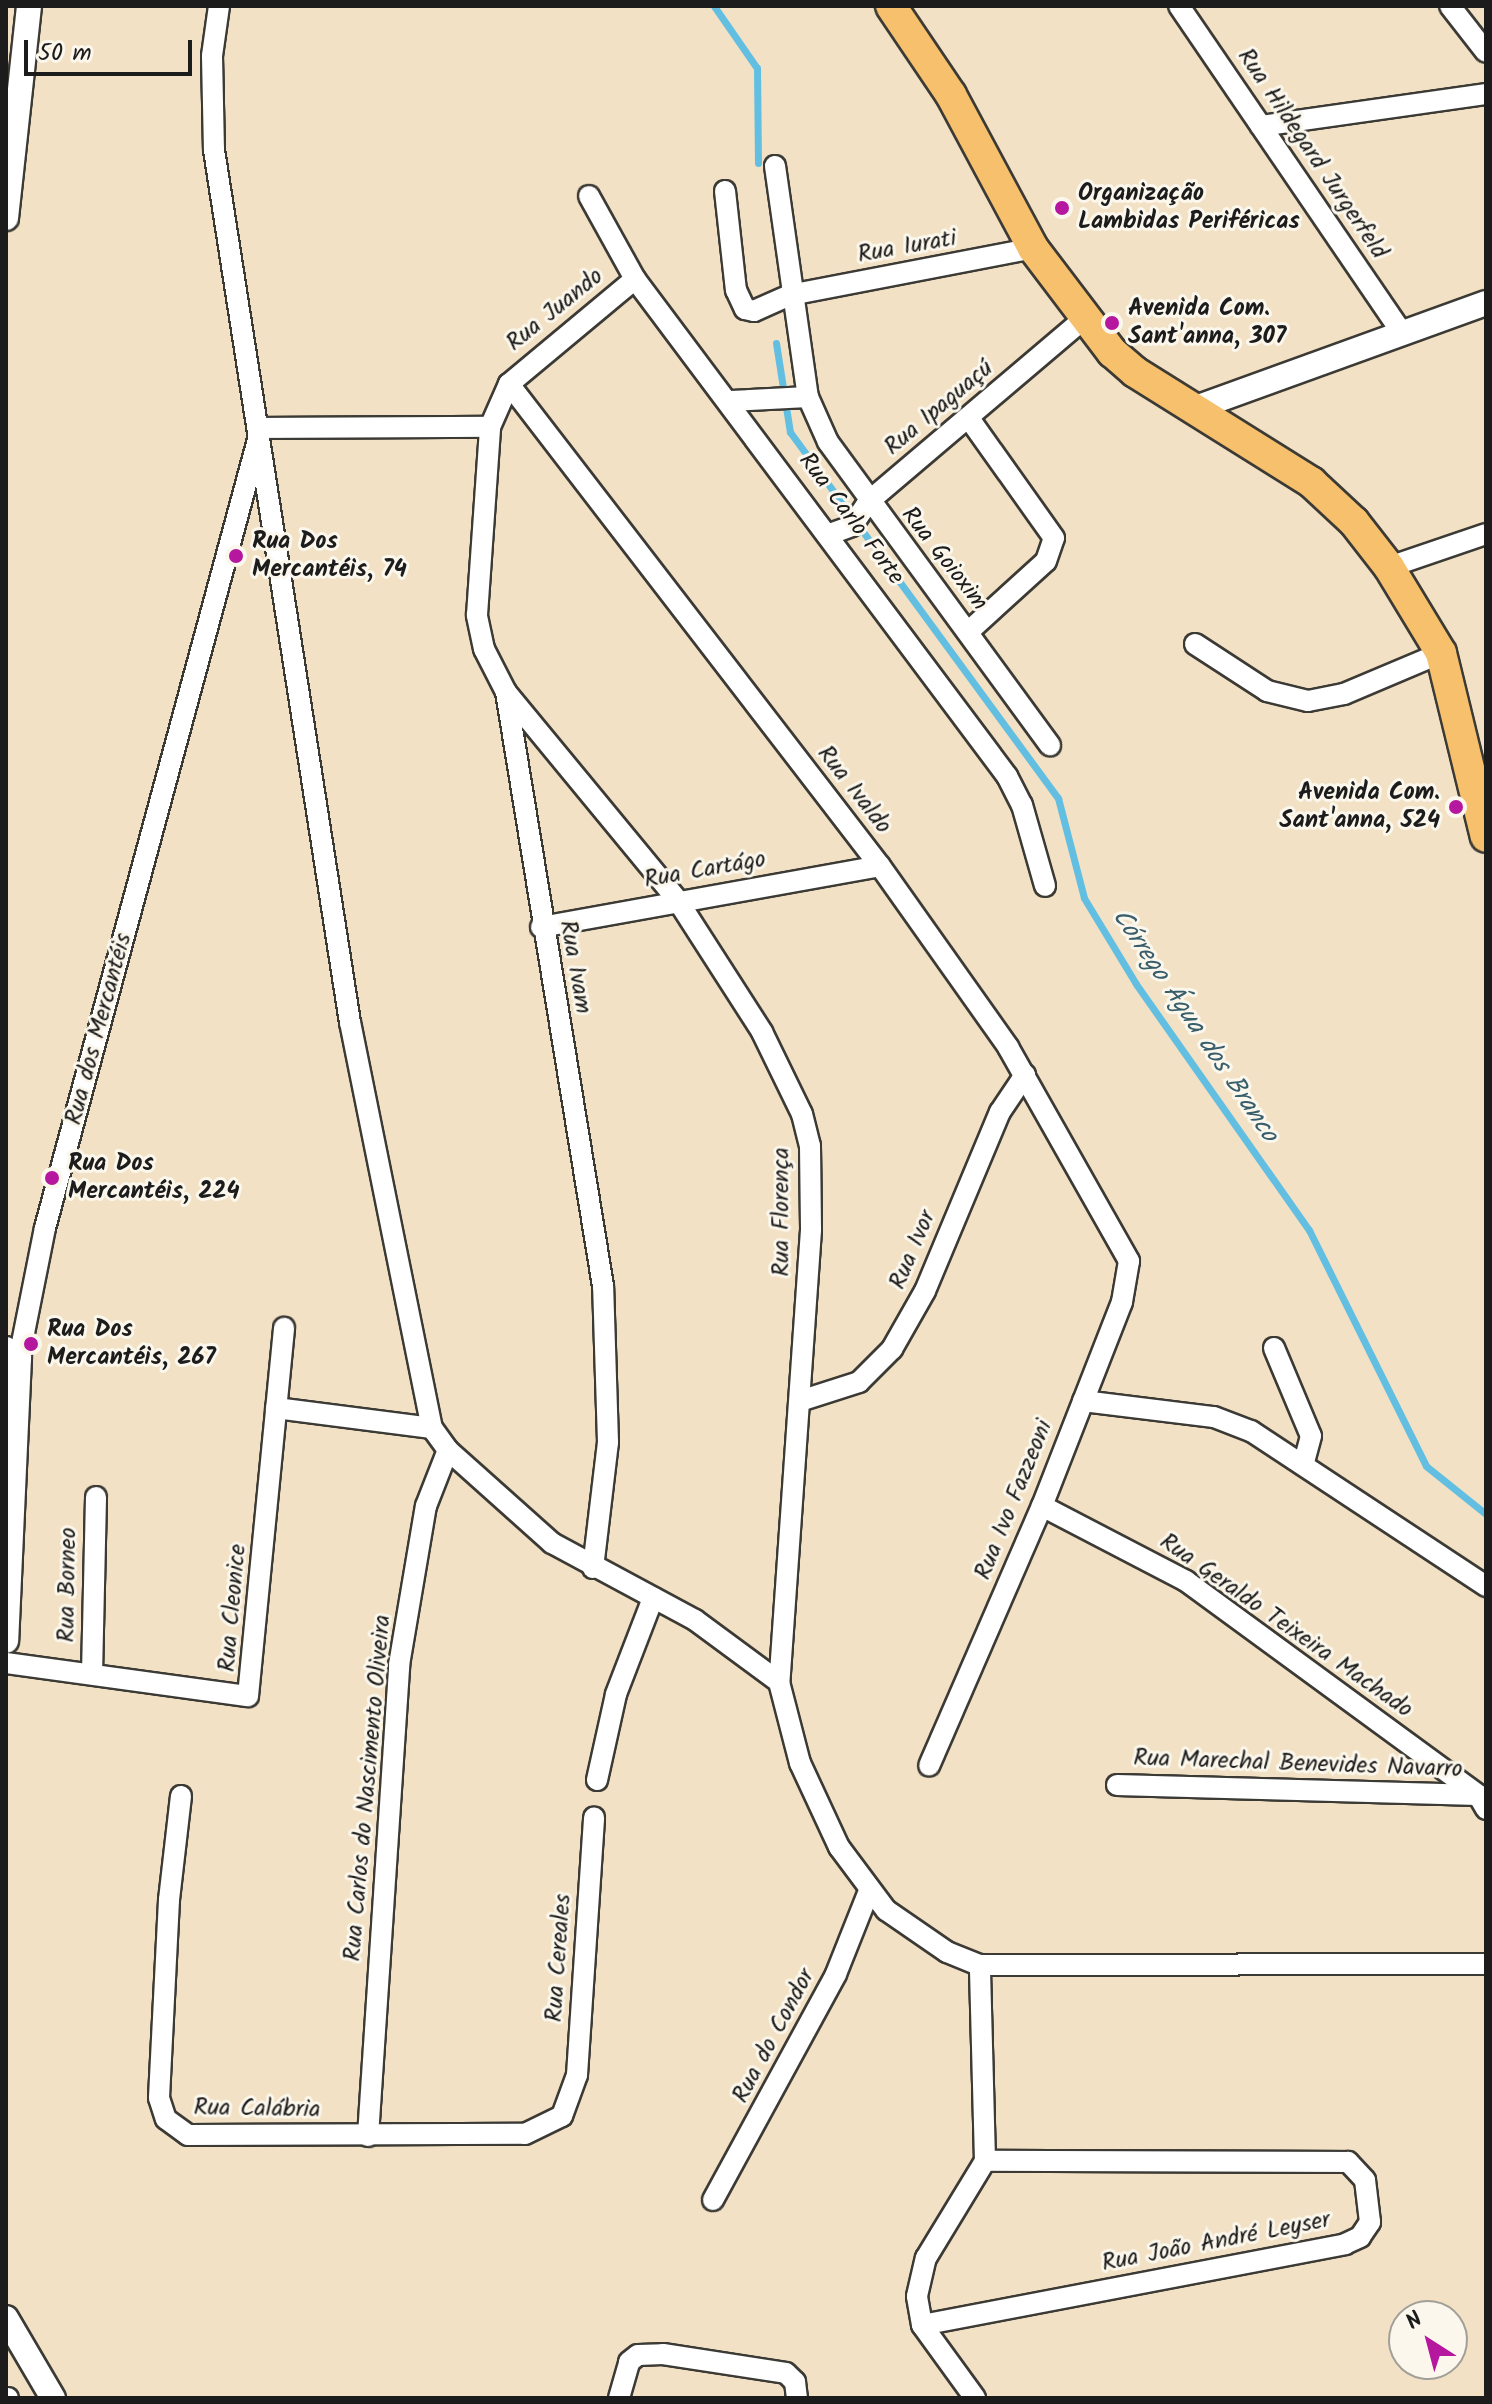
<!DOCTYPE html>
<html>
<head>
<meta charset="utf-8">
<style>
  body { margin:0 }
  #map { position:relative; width:1492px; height:2404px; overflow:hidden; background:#f2e1c4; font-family:Kalam,sans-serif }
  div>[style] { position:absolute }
  .stream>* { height:7px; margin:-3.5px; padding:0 3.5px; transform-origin:3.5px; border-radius:3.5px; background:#63bfe1 }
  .roads { filter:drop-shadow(2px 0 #3c3a35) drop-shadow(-2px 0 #3c3a35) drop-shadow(0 2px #3c3a35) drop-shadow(0 -2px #3c3a35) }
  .minor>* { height:20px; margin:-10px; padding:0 10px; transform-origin:10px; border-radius:10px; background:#fff }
  .tertiary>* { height:24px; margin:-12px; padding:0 12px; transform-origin:12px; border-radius:12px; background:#fff }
  .primary>* { height:30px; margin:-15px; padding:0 15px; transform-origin:15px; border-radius:15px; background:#f7c06c }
  .dots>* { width:22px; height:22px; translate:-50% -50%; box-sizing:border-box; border:4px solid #fbf7ec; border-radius:50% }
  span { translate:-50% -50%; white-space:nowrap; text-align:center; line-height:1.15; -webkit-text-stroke:6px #fbf7ec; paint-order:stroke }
  .street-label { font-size:24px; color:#1c1c1c }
  .poi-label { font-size:24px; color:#1c1c1c; font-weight:700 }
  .left { translate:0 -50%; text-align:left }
  .right { translate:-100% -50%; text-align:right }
  .water-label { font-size:26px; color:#385d6b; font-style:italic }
  .frame { position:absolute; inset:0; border:8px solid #1c1c1c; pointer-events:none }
  .north { position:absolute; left:1388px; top:2300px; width:80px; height:80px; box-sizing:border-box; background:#fbf7ec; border:2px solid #a29f99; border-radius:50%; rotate:324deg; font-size:22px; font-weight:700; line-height:32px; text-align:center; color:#1c1c1c }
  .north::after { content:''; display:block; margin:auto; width:28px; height:36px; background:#b5179e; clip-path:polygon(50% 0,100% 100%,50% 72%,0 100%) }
  .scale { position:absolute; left:24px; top:40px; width:168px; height:36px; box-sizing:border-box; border:4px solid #1c1c1c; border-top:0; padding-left:10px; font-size:24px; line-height:28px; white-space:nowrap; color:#1c1c1c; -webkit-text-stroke:6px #fbf7ec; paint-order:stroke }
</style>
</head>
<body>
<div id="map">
  <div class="stream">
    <div style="left:714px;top:6px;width:75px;rotate:55.3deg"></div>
    <div style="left:757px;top:68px;width:95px;rotate:89.4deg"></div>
    <div style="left:776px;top:343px;width:90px;rotate:81.1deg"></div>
    <div style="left:790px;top:432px;width:454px;rotate:53.8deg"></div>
    <div style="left:1058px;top:798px;width:103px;rotate:75.4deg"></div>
    <div style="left:1084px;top:898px;width:100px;rotate:58.8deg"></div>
    <div style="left:1136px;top:984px;width:301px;rotate:54.9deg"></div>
    <div style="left:1309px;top:1230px;width:263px;rotate:63.6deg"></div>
    <div style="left:1426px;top:1466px;width:77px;rotate:38.7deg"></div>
  </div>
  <div class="roads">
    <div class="minor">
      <div style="left:219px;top:6px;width:50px;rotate:98deg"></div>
      <div style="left:212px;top:56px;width:94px;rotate:88.8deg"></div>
      <div style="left:214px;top:150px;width:883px;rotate:81.14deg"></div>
      <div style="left:350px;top:1022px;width:414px;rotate:78.6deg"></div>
      <div style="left:432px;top:1428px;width:27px;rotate:54deg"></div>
      <div style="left:448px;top:1450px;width:140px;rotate:41.8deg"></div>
      <div style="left:552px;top:1543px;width:162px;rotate:28.3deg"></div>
      <div style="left:695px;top:1620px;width:104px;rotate:36.4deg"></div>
      <div style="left:779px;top:1682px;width:84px;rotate:75.5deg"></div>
      <div style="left:800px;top:1763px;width:93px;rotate:65.1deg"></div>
      <div style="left:839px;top:1847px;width:79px;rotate:53.3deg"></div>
      <div style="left:886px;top:1910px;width:74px;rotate:34.5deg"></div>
      <div style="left:947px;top:1952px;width:35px;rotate:22deg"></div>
      <div style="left:980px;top:1965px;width:506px;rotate:-0.11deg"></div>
      <div style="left:1179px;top:6px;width:394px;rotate:55.7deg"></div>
      <div style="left:1450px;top:6px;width:58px;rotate:52deg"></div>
      <div style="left:1261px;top:126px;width:227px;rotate:-8.1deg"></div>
      <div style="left:775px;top:166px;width:233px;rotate:81.9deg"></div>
      <div style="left:808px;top:397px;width:49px;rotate:66deg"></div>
      <div style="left:828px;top:442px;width:376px;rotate:53.8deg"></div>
      <div style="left:725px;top:191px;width:100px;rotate:83.7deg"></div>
      <div style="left:736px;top:290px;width:21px;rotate:65deg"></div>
      <div style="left:745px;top:309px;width:9px;rotate:13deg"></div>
      <div style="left:754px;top:311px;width:39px;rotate:-24deg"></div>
      <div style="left:790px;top:295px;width:248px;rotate:-10.9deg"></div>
      <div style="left:589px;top:196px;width:95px;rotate:61deg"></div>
      <div style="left:635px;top:279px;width:621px;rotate:53.19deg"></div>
      <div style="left:1007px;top:776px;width:33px;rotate:63deg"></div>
      <div style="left:1022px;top:805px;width:84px;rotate:74.1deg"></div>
      <div style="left:509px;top:384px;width:608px;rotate:52.41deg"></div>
      <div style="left:880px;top:866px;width:222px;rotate:54.7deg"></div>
      <div style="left:1008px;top:1047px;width:246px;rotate:60.5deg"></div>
      <div style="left:1129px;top:1261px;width:42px;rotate:99.7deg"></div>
      <div style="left:1122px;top:1302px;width:219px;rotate:111.4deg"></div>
      <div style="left:1042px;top:1506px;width:283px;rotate:113.5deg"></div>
      <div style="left:731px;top:401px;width:77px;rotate:-3deg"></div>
      <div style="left:261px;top:428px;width:229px;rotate:-0.3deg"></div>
      <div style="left:830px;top:534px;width:23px;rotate:-20deg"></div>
      <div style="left:852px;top:526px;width:29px;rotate:-56deg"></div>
      <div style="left:868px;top:502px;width:283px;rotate:-40.3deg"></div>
      <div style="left:1389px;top:567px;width:102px;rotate:-18.8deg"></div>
      <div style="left:968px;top:632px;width:105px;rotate:-42.3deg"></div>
      <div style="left:1046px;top:561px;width:24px;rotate:-71deg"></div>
      <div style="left:1054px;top:538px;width:148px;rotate:-125.4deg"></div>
      <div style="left:1195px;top:644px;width:86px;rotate:33.1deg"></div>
      <div style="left:1267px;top:691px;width:42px;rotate:13.7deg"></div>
      <div style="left:1308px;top:701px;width:37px;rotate:-11deg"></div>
      <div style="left:1344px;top:694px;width:105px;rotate:-22.9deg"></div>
      <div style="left:506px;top:692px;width:271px;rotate:50.5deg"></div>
      <div style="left:678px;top:901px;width:156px;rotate:57.3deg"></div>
      <div style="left:762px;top:1032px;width:91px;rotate:64deg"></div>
      <div style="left:802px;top:1114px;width:33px;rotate:76deg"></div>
      <div style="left:810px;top:1146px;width:84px;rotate:89.3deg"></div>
      <div style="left:811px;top:1230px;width:453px;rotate:94deg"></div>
      <div style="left:541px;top:927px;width:344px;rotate:-10.2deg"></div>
      <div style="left:1274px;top:1348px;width:95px;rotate:67.2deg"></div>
      <div style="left:1311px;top:1436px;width:30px;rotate:105deg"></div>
      <div style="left:19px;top:1358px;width:133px;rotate:-78.7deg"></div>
      <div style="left:45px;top:1228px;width:820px;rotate:-74.88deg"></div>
      <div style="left:803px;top:1400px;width:59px;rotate:-17.8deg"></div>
      <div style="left:859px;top:1382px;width:47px;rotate:-45deg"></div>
      <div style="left:892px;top:1349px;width:67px;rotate:-60.4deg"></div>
      <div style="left:925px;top:1291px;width:194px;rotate:-67.3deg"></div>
      <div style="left:1000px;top:1112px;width:45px;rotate:-56deg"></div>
      <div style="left:1083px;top:1401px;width:132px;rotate:7deg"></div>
      <div style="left:1214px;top:1417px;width:40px;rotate:21deg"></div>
      <div style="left:1251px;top:1431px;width:282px;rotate:33.4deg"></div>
      <div style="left:276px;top:1408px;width:157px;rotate:7.3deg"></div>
      <div style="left:1042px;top:1506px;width:162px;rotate:27.5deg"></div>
      <div style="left:1186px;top:1581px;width:362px;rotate:36.2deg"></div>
      <div style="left:1478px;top:1795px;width:16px;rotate:60deg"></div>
      <div style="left:593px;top:1568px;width:127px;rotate:-83.2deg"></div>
      <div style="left:608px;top:1442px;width:156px;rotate:-91.8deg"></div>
      <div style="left:603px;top:1286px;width:602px;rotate:-99.27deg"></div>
      <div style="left:506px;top:692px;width:48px;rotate:-117.1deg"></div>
      <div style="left:484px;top:649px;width:35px;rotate:-102deg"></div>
      <div style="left:477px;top:615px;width:188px;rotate:-86deg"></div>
      <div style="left:490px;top:427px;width:47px;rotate:-66.2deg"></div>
      <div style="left:509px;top:384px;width:164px;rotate:-39.8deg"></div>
      <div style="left:6px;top:1663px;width:244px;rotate:7.8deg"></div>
      <div style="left:248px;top:1696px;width:370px;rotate:-84.4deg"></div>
      <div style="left:92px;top:1674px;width:177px;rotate:-88.7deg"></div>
      <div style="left:597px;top:1780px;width:88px;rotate:-77.5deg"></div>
      <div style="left:616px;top:1694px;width:103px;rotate:-68.9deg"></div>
      <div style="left:1117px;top:1785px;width:361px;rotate:1.6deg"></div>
      <div style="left:181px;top:1796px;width:105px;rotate:96.6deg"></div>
      <div style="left:169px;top:1900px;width:198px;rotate:92.9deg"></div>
      <div style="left:159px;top:2098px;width:22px;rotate:72deg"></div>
      <div style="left:166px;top:2119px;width:27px;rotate:36deg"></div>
      <div style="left:188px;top:2135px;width:337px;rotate:-0.2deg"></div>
      <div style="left:525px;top:2134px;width:41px;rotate:-25.9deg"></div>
      <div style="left:562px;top:2116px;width:44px;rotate:-69.9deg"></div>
      <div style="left:577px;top:2075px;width:258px;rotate:-86.2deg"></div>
      <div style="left:368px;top:2136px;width:472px;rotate:-86.2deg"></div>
      <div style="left:399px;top:1665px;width:161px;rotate:-80.4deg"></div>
      <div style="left:426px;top:1506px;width:60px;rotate:-68.6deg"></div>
      <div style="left:713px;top:2200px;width:257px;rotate:-61.4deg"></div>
      <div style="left:836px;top:1974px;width:89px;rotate:-68.3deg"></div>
      <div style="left:922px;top:2325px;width:431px;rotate:-10.8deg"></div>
      <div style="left:1345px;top:2244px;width:17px;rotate:-25deg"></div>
      <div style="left:1360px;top:2237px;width:18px;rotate:-56deg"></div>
      <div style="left:1370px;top:2222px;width:42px;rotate:-96.8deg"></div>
      <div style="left:1365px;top:2180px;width:25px;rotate:-133deg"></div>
      <div style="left:1348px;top:2162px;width:363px;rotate:-179.8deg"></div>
      <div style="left:6px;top:2398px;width:2px"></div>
      <div style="left:619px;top:2398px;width:37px;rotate:-74deg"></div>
      <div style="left:629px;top:2362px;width:11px;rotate:-38deg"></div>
      <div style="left:638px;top:2355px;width:25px;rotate:-2deg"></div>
      <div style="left:663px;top:2354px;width:124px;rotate:8.8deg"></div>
      <div style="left:786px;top:2373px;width:13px;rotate:45deg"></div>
      <div style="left:795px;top:2382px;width:16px;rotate:83deg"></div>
      <div style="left:975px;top:2398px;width:90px;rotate:-126deg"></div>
      <div style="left:922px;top:2325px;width:29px;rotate:-100deg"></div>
      <div style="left:917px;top:2296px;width:39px;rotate:-77deg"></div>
      <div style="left:926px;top:2258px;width:114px;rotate:-58.7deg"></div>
      <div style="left:985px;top:2161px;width:196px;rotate:-91.5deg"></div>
    </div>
    <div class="tertiary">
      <div style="left:6px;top:218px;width:213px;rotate:-83.8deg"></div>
      <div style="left:1196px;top:408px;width:308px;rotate:-19.9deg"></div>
      <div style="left:6px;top:1349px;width:16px;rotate:35deg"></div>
      <div style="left:19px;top:1358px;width:283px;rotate:92.6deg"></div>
      <div style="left:6px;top:2318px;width:93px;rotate:59.6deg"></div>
    </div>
    <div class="primary">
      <div style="left:891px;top:6px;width:107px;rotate:56deg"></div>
      <div style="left:951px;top:95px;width:174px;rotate:61.8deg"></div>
      <div style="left:1033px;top:248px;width:131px;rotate:52.8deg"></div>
      <div style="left:1112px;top:352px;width:30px;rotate:41deg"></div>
      <div style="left:1135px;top:372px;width:208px;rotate:32deg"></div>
      <div style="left:1311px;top:482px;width:59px;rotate:42.9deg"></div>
      <div style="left:1354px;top:522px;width:57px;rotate:52.1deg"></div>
      <div style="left:1389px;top:567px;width:100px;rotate:58.8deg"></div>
      <div style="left:1441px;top:653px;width:189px;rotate:76.3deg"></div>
    </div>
  </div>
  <div class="dots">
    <div style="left:1062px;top:208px;background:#b5179e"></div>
    <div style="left:1112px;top:323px;background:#b5179e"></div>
    <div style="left:236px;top:556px;background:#b5179e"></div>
    <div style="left:1456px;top:807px;background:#b5179e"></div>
    <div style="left:52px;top:1178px;background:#b5179e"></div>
    <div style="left:31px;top:1344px;background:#b5179e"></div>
  </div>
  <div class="street-label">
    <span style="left:1312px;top:154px;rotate:56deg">Rua Hildegard Jurgerfeld</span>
    <span style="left:907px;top:247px;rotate:-10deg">Rua Iurati</span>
    <span style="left:555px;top:310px;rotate:-39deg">Rua Juando</span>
    <span style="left:939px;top:408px;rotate:-40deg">Rua Ipaguaçú</span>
    <span style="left:851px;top:519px;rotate:53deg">Rua Carlo Forte</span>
    <span style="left:944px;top:559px;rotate:52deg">Rua Goioxim</span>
    <span style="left:854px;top:790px;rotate:52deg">Rua Ivaldo</span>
    <span style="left:705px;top:870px;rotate:-10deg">Rua Cartágo</span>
    <span style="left:575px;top:967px;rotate:80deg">Rua Ivam</span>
    <span style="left:99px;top:1029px;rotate:-75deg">Rua dos Mercantéis</span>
    <span style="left:782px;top:1212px;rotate:-90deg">Rua Florença</span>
    <span style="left:913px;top:1250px;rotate:-67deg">Rua Ivor</span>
    <span style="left:1014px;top:1500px;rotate:-68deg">Rua Ivo Fazzeoni</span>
    <span style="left:68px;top:1585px;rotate:-89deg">Rua Borneo</span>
    <span style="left:233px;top:1608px;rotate:-85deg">Rua Cleonice</span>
    <span style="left:1286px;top:1626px;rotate:35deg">Rua Geraldo Teixeira Machado</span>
    <span style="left:1298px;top:1764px;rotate:2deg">Rua Marechal Benevides Navarro</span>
    <span style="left:368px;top:1788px;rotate:-85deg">Rua Carlos do Nascimento Oliveira</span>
    <span style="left:559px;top:1958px;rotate:-86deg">Rua Cereales</span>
    <span style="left:774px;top:2036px;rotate:-62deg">Rua do Condor</span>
    <span style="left:257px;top:2109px;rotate:1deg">Rua Calábria</span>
    <span style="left:1216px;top:2242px;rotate:-11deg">Rua João André Leyser</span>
  </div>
  <div class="poi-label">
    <span class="left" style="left:1078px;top:208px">Organização<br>Lambidas Periféricas</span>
    <span class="left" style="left:1128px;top:323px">Avenida Com.<br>Sant'anna, 307</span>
    <span class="left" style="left:252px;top:556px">Rua Dos<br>Mercantéis, 74</span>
    <span class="right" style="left:1440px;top:807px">Avenida Com.<br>Sant'anna, 524</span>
    <span class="left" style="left:68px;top:1178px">Rua Dos<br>Mercantéis, 224</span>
    <span class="left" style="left:47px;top:1344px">Rua Dos<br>Mercantéis, 267</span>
  </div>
  <div class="water-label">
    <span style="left:1194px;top:1026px;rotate:56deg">Córrego Água dos Branco</span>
  </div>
  <div class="frame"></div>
  <div class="north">N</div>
  <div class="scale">50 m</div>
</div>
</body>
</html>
